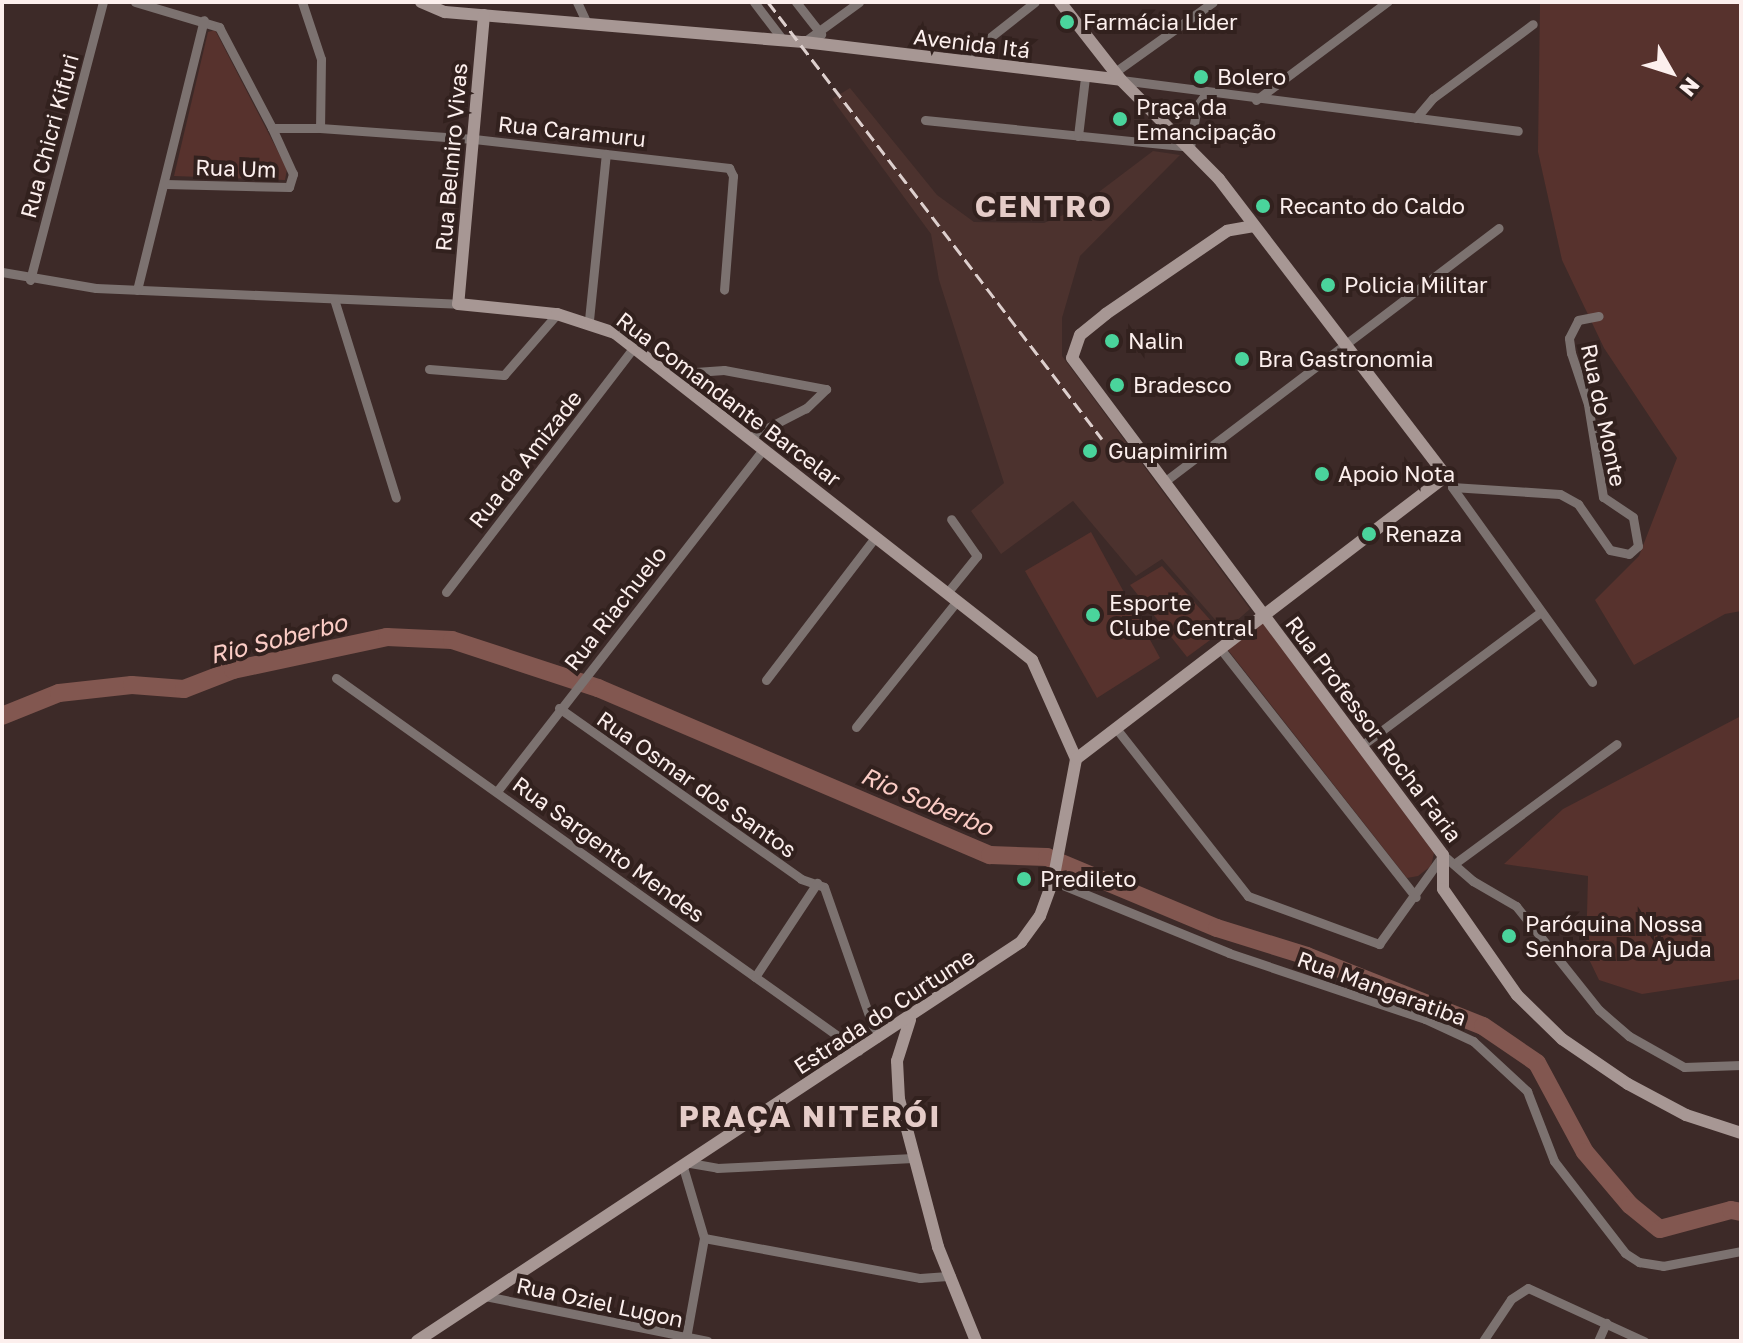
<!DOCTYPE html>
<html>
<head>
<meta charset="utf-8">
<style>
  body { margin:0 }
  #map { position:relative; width:1743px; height:1343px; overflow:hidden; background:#3d2a28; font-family:"Golos Text",sans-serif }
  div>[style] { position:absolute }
  .built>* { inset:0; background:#4c322e }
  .green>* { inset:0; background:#57322d }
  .river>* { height:18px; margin:-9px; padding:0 9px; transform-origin:9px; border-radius:9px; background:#825750 }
  .street>* { height:9px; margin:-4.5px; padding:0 4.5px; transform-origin:4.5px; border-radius:4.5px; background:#7c7270 }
  .secondary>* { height:12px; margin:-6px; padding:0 6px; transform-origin:6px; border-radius:6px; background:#a79794 }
  .rail>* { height:3px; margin-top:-1.5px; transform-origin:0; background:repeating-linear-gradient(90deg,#ddcfcd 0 12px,transparent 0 18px) }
  .dots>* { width:22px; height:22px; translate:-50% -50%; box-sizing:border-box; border:4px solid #32211e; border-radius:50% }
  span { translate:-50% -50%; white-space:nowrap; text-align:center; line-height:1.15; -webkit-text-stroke:8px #32211e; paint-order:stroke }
  .poi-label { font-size:22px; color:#fcefed }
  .left { translate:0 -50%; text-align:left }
  .street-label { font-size:22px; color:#fcefed }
  .water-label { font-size:24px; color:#fbccc5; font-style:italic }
  .district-label { font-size:30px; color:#e5ccc8; font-weight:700; letter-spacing:2px }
  .frame { position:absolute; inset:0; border:4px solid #fcefed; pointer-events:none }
  .north { position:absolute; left:1631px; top:32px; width:80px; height:80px; -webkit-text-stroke:6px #32211e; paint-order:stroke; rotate:129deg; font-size:22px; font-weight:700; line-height:32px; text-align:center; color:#fcefed }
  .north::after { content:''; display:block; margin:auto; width:28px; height:36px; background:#fcefed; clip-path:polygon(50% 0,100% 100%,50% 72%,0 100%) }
</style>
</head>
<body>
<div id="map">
  <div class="built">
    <div style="clip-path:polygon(850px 88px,937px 195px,974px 222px,1044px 223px,1075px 210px,1153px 151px,1180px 155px,1080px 256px,1062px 318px,1062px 356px,1250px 609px,1225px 631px,1162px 559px,1136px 576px,1073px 501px,1001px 554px,971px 511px,1004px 483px,939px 280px,931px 234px,832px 99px)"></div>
  </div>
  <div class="green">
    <div style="clip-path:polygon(1540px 2px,1741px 2px,1741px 611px,1725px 614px,1634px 665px,1595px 600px,1639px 556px,1677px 458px,1604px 348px,1562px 260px,1538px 152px)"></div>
    <div style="clip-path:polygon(215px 30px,287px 169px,285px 180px,174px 176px,208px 32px)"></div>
    <div style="clip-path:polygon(1091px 532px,1160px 658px,1097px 698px,1025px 571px)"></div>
    <div style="clip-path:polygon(1162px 566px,1221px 632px,1187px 657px,1130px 585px)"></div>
    <div style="clip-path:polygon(1263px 622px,1434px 853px,1431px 866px,1418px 876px,1407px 878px,1228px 650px)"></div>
    <div style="clip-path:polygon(1741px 716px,1741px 979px,1642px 994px,1599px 980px,1586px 953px,1588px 876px,1504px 864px,1563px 809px)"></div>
  </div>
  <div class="river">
    <div style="left:2px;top:716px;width:61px;rotate:-22deg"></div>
    <div style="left:59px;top:693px;width:73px;rotate:-6.3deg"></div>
    <div style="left:132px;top:685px;width:52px;rotate:4.4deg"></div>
    <div style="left:184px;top:689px;width:53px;rotate:-21.2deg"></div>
    <div style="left:233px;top:670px;width:157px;rotate:-12.1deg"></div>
    <div style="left:387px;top:637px;width:65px;rotate:2.6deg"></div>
    <div style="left:452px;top:640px;width:154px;rotate:18.2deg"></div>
    <div style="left:598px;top:688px;width:426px;rotate:23.1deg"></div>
    <div style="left:990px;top:855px;width:57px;rotate:2deg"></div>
    <div style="left:1047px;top:857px;width:184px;rotate:22.7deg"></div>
    <div style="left:1217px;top:928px;width:94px;rotate:17.3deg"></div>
    <div style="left:1307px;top:956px;width:189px;rotate:21.7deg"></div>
    <div style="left:1483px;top:1026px;width:65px;rotate:34.4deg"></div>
    <div style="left:1537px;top:1063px;width:101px;rotate:61.7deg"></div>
    <div style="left:1585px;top:1152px;width:70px;rotate:49.7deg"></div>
    <div style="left:1630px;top:1205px;width:38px;rotate:39deg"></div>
    <div style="left:1660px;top:1229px;width:73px;rotate:-15deg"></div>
    <div style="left:1731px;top:1210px;width:10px;rotate:11deg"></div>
  </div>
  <div class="street">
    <div style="left:135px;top:2px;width:88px;rotate:16.6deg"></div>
    <div style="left:219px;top:27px;width:114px;rotate:62.3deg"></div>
    <div style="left:272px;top:128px;width:48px"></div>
    <div style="left:302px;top:2px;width:60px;rotate:71.6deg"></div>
    <div style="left:321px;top:59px;width:69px;rotate:90.8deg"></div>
    <div style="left:320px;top:128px;width:154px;rotate:4.1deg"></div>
    <div style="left:474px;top:139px;width:257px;rotate:6.5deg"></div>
    <div style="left:729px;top:168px;width:9px;rotate:63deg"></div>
    <div style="left:733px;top:176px;width:114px;rotate:94.5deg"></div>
    <div style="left:577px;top:2px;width:23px;rotate:65deg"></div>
    <div style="left:754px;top:2px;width:48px;rotate:52.7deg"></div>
    <div style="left:796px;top:2px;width:41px;rotate:52deg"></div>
    <div style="left:804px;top:42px;width:68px;rotate:-36deg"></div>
    <div style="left:960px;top:61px;width:95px;rotate:-38.2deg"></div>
    <div style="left:1115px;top:72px;width:120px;rotate:-35.5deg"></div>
    <div style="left:1121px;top:80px;width:400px;rotate:7.3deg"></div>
    <div style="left:1256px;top:100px;width:164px;rotate:-36.8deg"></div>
    <div style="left:1416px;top:118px;width:26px;rotate:-50deg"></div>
    <div style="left:1433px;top:98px;width:124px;rotate:-36.5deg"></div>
    <div style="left:925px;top:120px;width:266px;rotate:5.8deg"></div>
    <div style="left:1190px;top:147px;width:42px;rotate:-80.3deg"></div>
    <div style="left:1197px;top:106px;width:17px;rotate:-54deg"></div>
    <div style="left:1078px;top:136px;width:59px;rotate:-83.2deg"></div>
    <div style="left:165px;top:184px;width:124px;rotate:1.4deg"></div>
    <div style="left:289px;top:187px;width:14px;rotate:-73deg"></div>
    <div style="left:293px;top:174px;width:51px;rotate:-114.5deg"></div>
    <div style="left:2px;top:272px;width:95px;rotate:9.7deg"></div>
    <div style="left:96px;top:288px;width:362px;rotate:2.5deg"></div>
    <div style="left:30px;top:280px;width:287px;rotate:-75.3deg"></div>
    <div style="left:137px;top:290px;width:278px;rotate:-76.1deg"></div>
    <div style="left:334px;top:299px;width:208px;rotate:72.7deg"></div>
    <div style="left:589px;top:320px;width:167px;rotate:-84.2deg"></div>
    <div style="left:429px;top:369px;width:75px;rotate:4.6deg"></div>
    <div style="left:504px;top:375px;width:81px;rotate:-49deg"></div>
    <div style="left:667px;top:374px;width:57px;rotate:-4deg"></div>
    <div style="left:724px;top:370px;width:104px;rotate:10.6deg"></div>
    <div style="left:826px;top:389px;width:28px;rotate:136deg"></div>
    <div style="left:806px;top:408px;width:65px;rotate:152.7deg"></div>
    <div style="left:1164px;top:482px;width:420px;rotate:-37.2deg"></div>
    <div style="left:1452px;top:487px;width:108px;rotate:3.7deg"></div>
    <div style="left:1560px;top:494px;width:21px;rotate:29deg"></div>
    <div style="left:1578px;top:504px;width:56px;rotate:55.2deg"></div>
    <div style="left:1610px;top:550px;width:19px;rotate:12deg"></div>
    <div style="left:1629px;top:554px;width:12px;rotate:-42deg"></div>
    <div style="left:1638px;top:546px;width:29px;rotate:-100deg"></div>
    <div style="left:1633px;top:517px;width:36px;rotate:-146deg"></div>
    <div style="left:1603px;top:497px;width:94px;rotate:-99.2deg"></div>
    <div style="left:1588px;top:404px;width:54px;rotate:-108.4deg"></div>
    <div style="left:1571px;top:353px;width:15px;rotate:-98deg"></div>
    <div style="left:1569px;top:338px;width:20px;rotate:-63deg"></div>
    <div style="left:1578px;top:320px;width:21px;rotate:-11deg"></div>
    <div style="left:1452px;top:487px;width:240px;rotate:54.3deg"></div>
    <div style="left:446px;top:592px;width:307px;rotate:-52.5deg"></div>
    <div style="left:947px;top:593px;width:48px;rotate:-51deg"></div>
    <div style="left:977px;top:556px;width:45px;rotate:-125.1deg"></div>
    <div style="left:1219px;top:647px;width:318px;rotate:51.8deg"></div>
    <div style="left:336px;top:678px;width:642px;rotate:35.5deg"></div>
    <div style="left:766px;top:680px;width:181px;rotate:-52.6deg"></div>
    <div style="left:559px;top:708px;width:296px;rotate:35.2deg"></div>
    <div style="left:801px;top:879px;width:24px;rotate:19deg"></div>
    <div style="left:824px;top:887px;width:160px;rotate:70.7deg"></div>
    <div style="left:856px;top:727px;width:161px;rotate:-51.3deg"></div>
    <div style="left:1115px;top:727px;width:215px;rotate:51.8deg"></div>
    <div style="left:1248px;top:896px;width:140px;rotate:20.1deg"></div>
    <div style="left:1379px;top:944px;width:110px;rotate:-54.3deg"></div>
    <div style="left:1443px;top:855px;width:40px;rotate:41deg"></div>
    <div style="left:1473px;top:881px;width:50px;rotate:30.2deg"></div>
    <div style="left:1516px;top:906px;width:133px;rotate:51.4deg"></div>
    <div style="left:1599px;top:1010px;width:40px;rotate:41deg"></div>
    <div style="left:1629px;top:1036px;width:63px;rotate:29.4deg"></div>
    <div style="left:1684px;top:1067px;width:57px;rotate:-2deg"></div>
    <div style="left:1361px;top:746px;width:224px;rotate:-36.7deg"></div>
    <div style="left:498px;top:790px;width:432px;rotate:-52.1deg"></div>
    <div style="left:1454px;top:864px;width:202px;rotate:-36.4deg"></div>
    <div style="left:1053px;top:881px;width:190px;rotate:22.2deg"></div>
    <div style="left:1229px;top:953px;width:207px;rotate:18.6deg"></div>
    <div style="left:1425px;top:1019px;width:53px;rotate:24.6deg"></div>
    <div style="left:1473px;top:1041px;width:74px;rotate:42.8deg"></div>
    <div style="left:1527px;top:1091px;width:75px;rotate:68.9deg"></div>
    <div style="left:1554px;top:1161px;width:116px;rotate:52.3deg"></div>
    <div style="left:1625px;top:1253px;width:17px;rotate:33deg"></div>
    <div style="left:1639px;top:1262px;width:24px;rotate:9deg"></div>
    <div style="left:1663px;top:1266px;width:79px;rotate:-10.9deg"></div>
    <div style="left:755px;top:977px;width:113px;rotate:-56.6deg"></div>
    <div style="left:690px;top:1163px;width:27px;rotate:10deg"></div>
    <div style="left:717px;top:1168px;width:196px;rotate:-2.9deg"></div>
    <div style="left:683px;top:1167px;width:74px;rotate:73.5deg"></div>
    <div style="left:704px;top:1238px;width:102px;rotate:100.2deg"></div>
    <div style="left:704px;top:1238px;width:220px;rotate:10.5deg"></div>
    <div style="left:920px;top:1278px;width:31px;rotate:-4deg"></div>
    <div style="left:485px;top:1296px;width:227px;rotate:11.4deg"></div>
    <div style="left:1483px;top:1341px;width:50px;rotate:-56.3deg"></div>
    <div style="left:1511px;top:1299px;width:20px;rotate:-33deg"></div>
    <div style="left:1528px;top:1288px;width:128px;rotate:24.6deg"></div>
    <div style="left:1598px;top:1341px;width:20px;rotate:-66deg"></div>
  </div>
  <div class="secondary">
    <div style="left:421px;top:2px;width:26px;rotate:23deg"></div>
    <div style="left:445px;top:12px;width:360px;rotate:4.8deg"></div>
    <div style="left:804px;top:42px;width:319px;rotate:6.8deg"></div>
    <div style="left:484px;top:15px;width:290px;rotate:95.1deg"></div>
    <div style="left:458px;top:304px;width:100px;rotate:5.8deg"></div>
    <div style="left:557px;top:314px;width:61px;rotate:18.1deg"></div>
    <div style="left:615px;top:333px;width:530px;rotate:38.1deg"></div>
    <div style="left:1032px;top:660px;width:108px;rotate:66deg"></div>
    <div style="left:1254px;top:226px;width:27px;rotate:170deg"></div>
    <div style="left:1227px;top:231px;width:147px;rotate:145.6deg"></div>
    <div style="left:1106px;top:314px;width:33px;rotate:141deg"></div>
    <div style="left:1080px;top:335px;width:24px;rotate:109deg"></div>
    <div style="left:1072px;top:358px;width:620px;rotate:53.26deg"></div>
    <div style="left:1443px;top:855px;width:34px;rotate:90deg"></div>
    <div style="left:1443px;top:889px;width:129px;rotate:55.1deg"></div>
    <div style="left:1517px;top:995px;width:63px;rotate:44.4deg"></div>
    <div style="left:1562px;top:1039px;width:80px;rotate:34.3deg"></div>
    <div style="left:1628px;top:1084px;width:66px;rotate:28.1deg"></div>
    <div style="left:1686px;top:1115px;width:58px;rotate:18.1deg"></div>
    <div style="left:910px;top:1020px;width:43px;rotate:107.6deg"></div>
    <div style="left:897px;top:1061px;width:38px;rotate:87deg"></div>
    <div style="left:899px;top:1099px;width:153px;rotate:75.2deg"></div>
    <div style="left:938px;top:1247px;width:101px;rotate:68deg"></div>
    <div style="left:417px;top:1341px;width:724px;rotate:-33.45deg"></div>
    <div style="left:1021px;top:942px;width:32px;rotate:-54deg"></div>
    <div style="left:1040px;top:916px;width:37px;rotate:-70deg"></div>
    <div style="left:1053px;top:881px;width:124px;rotate:-79.3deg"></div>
    <div style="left:1076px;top:759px;width:466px;rotate:-37.4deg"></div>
    <div style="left:1446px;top:476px;width:374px;rotate:-127.4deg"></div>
    <div style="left:1219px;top:179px;width:139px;rotate:-134.7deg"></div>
    <div style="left:1121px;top:80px;width:99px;rotate:-128deg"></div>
  </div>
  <div class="rail">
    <div style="left:768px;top:2px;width:550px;rotate:52.61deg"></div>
  </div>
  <div class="dots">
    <div style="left:1067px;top:22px;background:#4ad49c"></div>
    <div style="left:1201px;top:77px;background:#4ad49c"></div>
    <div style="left:1120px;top:119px;background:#4ad49c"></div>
    <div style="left:1263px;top:206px;background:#4ad49c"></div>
    <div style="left:1328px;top:285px;background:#4ad49c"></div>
    <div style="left:1112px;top:341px;background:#4ad49c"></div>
    <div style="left:1242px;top:359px;background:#4ad49c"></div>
    <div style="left:1117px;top:385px;background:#4ad49c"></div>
    <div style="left:1090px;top:451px;background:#4ad49c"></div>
    <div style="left:1322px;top:474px;background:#4ad49c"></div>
    <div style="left:1369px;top:534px;background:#4ad49c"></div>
    <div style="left:1093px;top:615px;background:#4ad49c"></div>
    <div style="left:1024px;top:879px;background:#4ad49c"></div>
    <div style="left:1509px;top:936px;background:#4ad49c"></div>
  </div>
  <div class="poi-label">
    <span class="left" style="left:1083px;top:22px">Farmácia Lider</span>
    <span class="left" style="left:1217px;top:77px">Bolero</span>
    <span class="left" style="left:1136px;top:119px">Praça da<br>Emancipação</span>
    <span class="left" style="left:1279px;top:206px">Recanto do Caldo</span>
    <span class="left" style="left:1344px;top:285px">Policia Militar</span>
    <span class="left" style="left:1128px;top:341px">Nalin</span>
    <span class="left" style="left:1258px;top:359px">Bra Gastronomia</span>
    <span class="left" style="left:1133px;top:385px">Bradesco</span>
    <span class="left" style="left:1108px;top:451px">Guapimirim</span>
    <span class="left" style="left:1338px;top:474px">Apoio Nota</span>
    <span class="left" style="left:1385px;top:534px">Renaza</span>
    <span class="left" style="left:1109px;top:615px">Esporte<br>Clube Central</span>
    <span class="left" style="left:1040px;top:879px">Predileto</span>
    <span class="left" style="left:1525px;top:936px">Paróquina Nossa<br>Senhora Da Ajuda</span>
  </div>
  <div class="street-label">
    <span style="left:972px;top:43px;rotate:7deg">Avenida Itá</span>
    <span style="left:572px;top:131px;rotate:6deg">Rua Caramuru</span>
    <span style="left:49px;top:136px;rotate:-75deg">Rua Chicri Kifuri</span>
    <span style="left:451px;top:157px;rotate:-85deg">Rua Belmiro Vivas</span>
    <span style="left:236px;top:168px;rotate:2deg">Rua Um</span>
    <span style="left:729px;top:399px;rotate:37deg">Rua Comandante Barcelar</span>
    <span style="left:1604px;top:415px;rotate:78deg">Rua do Monte</span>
    <span style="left:525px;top:459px;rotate:-52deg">Rua da Amizade</span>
    <span style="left:615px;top:608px;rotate:-52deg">Rua Riachuelo</span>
    <span style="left:1374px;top:729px;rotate:53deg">Rua Professor Rocha Faria</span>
    <span style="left:697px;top:784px;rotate:35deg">Rua Osmar dos Santos</span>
    <span style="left:609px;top:849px;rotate:36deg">Rua Sargento Mendes</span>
    <span style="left:1382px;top:988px;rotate:20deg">Rua Mangaratiba</span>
    <span style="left:884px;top:1011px;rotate:-33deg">Estrada do Curtume</span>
    <span style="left:600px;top:1302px;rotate:12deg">Rua Oziel Lugon</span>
  </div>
  <div class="water-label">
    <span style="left:278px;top:638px;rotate:-14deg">Rio Soberbo</span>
    <span style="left:927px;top:801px;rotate:23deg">Rio Soberbo</span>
  </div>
  <div class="district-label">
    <span style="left:1044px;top:206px">CENTRO</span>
    <span style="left:810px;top:1116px">PRAÇA NITERÓI</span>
  </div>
  <div class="frame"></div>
  <div class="north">N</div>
</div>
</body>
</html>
